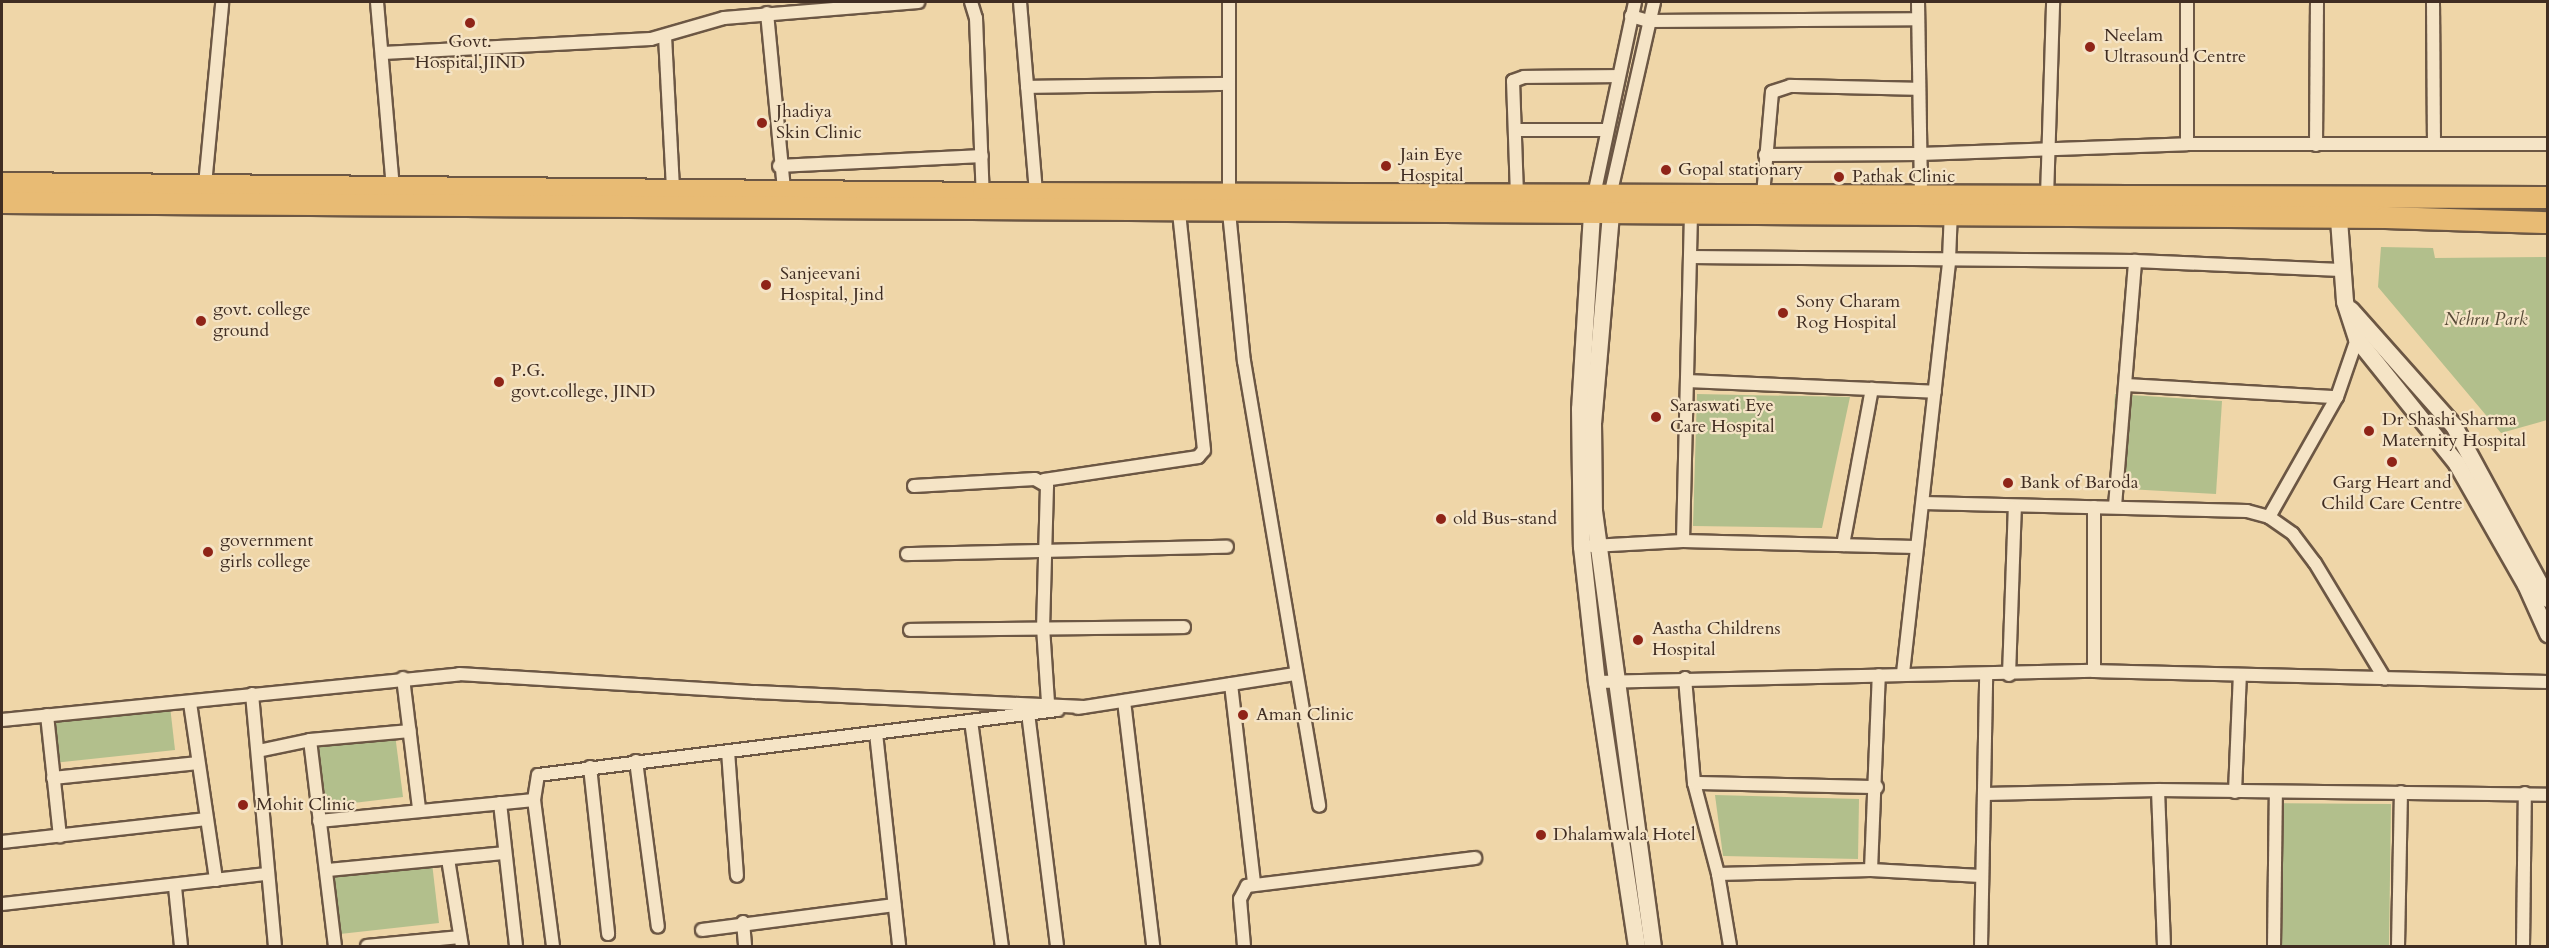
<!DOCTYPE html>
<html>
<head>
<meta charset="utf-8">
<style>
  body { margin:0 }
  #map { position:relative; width:2549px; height:948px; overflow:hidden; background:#efd6a8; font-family:Cardo,serif }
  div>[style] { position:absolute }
  .green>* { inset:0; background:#b2bf8c }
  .roads { filter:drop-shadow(2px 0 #6c5744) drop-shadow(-2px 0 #6c5744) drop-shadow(0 2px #6c5744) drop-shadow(0 -2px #6c5744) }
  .street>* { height:12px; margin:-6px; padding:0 6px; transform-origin:6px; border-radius:6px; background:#f5e4c6 }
  .secondary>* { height:16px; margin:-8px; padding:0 8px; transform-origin:8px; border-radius:8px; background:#f5e4c6 }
  .highway>* { height:21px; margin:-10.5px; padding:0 10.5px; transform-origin:10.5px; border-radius:10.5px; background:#e8bb74 }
  .dots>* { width:16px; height:16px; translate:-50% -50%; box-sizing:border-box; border:3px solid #f5e4c6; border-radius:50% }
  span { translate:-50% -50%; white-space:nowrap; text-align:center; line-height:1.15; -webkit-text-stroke:4.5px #f5e4c6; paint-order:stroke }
  .poi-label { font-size:18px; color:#402d22 }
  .left { translate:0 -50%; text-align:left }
  .park-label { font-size:18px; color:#574a37; font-style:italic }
  .frame { position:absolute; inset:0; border:3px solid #402d22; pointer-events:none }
</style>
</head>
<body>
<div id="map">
  <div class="green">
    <div style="clip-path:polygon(2381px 247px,2433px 248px,2435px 258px,2547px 257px,2547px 420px,2501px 433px,2378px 287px)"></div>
    <div style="clip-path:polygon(1697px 394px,1850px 397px,1822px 528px,1693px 526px)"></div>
    <div style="clip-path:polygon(2115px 394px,2222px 401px,2216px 494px,2110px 488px)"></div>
    <div style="clip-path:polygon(170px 706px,175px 750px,44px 764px,39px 721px)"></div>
    <div style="clip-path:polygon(395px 734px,403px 797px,312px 808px,304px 746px)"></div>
    <div style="clip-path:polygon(1715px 795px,1859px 799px,1858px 859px,1723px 856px)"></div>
    <div style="clip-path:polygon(2268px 803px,2391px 804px,2389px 946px,2266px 946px)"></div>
    <div style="clip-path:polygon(432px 863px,439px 923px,331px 935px,325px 875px)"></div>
  </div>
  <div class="roads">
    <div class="street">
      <div style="left:377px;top:2px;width:186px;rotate:85.1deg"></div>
      <div style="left:971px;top:2px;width:17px;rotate:73deg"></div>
      <div style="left:976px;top:18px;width:179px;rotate:87.8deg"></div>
      <div style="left:1020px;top:2px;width:192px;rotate:85.2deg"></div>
      <div style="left:1229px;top:2px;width:210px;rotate:90deg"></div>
      <div style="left:1229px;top:212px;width:150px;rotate:84.3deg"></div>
      <div style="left:1244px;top:361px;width:451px;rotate:80.4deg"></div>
      <div style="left:1918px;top:2px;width:194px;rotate:89.1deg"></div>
      <div style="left:2433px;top:2px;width:142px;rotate:89.6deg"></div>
      <div style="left:767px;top:13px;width:179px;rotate:84.5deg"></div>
      <div style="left:1631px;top:16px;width:19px;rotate:16deg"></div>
      <div style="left:1649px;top:21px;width:268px;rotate:-0.4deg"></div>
      <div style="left:665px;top:36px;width:154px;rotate:87deg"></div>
      <div style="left:383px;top:53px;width:268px;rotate:-3deg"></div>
      <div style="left:651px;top:39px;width:76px;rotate:-16deg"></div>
      <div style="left:724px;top:18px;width:195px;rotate:-4.7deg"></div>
      <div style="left:1027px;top:87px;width:202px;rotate:-0.9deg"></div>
      <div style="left:1515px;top:130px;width:92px"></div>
      <div style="left:2187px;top:144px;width:142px;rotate:-90deg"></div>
      <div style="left:2316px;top:145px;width:143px;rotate:-89.6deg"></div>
      <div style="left:1765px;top:155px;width:155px;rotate:-0.4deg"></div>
      <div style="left:1920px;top:154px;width:267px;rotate:-2.1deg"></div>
      <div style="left:2187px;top:144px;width:361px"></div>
      <div style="left:779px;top:166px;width:203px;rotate:-2.8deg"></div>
      <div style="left:205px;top:185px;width:182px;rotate:-84.6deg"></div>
      <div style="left:1517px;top:195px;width:114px;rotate:-92deg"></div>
      <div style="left:1513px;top:81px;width:12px;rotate:-20deg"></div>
      <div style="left:1524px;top:77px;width:94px;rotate:-0.6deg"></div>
      <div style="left:1594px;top:195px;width:197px;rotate:-78deg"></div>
      <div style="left:1763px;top:195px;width:103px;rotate:-85deg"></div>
      <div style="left:1772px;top:92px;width:19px;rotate:-18deg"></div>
      <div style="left:1790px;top:86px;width:129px;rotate:1.3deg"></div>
      <div style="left:1610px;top:196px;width:199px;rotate:-77.2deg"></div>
      <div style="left:2047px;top:197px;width:195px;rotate:-88.2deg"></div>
      <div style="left:1690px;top:257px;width:445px;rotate:0.5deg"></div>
      <div style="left:2135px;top:261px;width:206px;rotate:2.5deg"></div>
      <div style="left:1687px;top:381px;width:248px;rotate:2.5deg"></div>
      <div style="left:2126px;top:385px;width:211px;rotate:3.3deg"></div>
      <div style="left:1044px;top:480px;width:156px;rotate:-8.5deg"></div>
      <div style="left:1198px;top:457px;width:9px;rotate:-49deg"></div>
      <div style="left:1204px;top:450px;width:240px;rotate:-96deg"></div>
      <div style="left:914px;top:486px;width:121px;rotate:-3.3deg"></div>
      <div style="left:1035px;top:479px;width:14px;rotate:30deg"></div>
      <div style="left:1047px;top:486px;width:141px;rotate:91.6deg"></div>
      <div style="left:1043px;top:627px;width:76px;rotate:86.2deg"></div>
      <div style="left:1923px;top:503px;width:324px;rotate:1.4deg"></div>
      <div style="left:2247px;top:511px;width:23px;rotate:15deg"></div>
      <div style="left:2269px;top:517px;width:29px;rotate:35deg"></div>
      <div style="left:2293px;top:534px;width:36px;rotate:53deg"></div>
      <div style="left:2315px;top:563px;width:135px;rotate:58.9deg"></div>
      <div style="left:2115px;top:506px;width:246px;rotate:-85.3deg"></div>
      <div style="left:2094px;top:507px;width:164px;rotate:90deg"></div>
      <div style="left:2269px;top:517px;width:138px;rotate:-60.5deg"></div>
      <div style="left:2337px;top:397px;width:61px;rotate:-71deg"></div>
      <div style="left:1683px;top:541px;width:327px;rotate:-88.6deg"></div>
      <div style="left:1843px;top:545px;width:159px;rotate:-79.5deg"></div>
      <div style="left:1592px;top:546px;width:91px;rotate:-3.1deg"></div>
      <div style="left:1683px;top:541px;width:232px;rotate:1.5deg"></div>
      <div style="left:907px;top:554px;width:320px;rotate:-1.3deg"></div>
      <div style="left:910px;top:630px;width:274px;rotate:-0.6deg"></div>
      <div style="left:1903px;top:673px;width:416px;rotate:-83.6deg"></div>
      <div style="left:1949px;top:260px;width:50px;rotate:-87.7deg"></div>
      <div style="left:2009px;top:675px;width:168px;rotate:-88deg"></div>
      <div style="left:403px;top:678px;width:132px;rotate:83deg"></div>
      <div style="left:1685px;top:678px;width:105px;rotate:85.1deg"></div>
      <div style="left:1694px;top:783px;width:94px;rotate:75.2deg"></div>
      <div style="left:1718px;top:874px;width:73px;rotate:80.5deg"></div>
      <div style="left:1597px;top:682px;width:497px;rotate:-1.3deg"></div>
      <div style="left:2094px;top:671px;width:454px;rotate:1.4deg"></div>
      <div style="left:1231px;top:684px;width:201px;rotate:83.4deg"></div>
      <div style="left:252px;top:694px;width:253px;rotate:84.8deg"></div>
      <div style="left:1124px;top:701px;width:247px;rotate:83.2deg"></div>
      <div style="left:190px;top:703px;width:179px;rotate:81.6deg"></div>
      <div style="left:1078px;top:708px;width:220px;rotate:-8.9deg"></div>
      <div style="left:1028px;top:713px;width:235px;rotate:82.9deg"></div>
      <div style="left:47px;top:715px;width:122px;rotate:83.9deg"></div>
      <div style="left:2px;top:720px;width:459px;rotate:-5.7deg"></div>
      <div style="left:459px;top:674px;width:297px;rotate:3.5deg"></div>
      <div style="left:755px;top:692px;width:329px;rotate:2.6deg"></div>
      <div style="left:971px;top:721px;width:227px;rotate:82.2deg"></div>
      <div style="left:876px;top:733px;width:214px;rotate:83.8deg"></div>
      <div style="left:310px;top:740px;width:208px;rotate:83.1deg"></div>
      <div style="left:258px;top:751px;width:53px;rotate:-11.9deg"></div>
      <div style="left:310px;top:740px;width:100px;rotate:-5.1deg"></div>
      <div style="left:728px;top:751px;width:125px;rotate:85.9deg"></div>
      <div style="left:636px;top:761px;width:167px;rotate:82.5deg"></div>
      <div style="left:590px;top:767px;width:168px;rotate:83.8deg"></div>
      <div style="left:53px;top:778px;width:146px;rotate:-5.9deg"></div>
      <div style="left:1694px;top:783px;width:183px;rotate:1.3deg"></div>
      <div style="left:2158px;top:790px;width:156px;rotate:87.8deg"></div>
      <div style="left:2235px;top:792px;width:117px;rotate:-87.6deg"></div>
      <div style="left:1985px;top:794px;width:173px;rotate:-1.3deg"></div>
      <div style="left:2158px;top:790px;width:390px;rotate:0.7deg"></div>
      <div style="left:500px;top:803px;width:144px;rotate:83.6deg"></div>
      <div style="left:319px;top:821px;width:216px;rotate:-5.6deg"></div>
      <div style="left:2px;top:842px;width:206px;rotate:-6.4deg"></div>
      <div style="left:448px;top:859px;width:88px;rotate:80.9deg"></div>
      <div style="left:328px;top:870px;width:176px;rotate:-5.5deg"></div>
      <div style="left:1871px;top:870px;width:195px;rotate:-87.7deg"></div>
      <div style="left:1718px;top:874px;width:153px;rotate:-1.5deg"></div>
      <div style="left:1871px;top:870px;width:110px;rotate:3.1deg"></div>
      <div style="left:175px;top:887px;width:59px;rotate:84.2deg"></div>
      <div style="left:2px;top:904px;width:267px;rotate:-6.5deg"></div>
      <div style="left:743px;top:922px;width:24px;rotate:85deg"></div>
      <div style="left:702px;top:930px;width:194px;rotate:-7.4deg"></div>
      <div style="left:367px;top:946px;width:93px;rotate:-5.5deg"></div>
      <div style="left:553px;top:946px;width:147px;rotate:-97.4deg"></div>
      <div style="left:534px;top:800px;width:25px;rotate:-81deg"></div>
      <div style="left:538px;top:775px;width:524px;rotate:-7.13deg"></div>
      <div style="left:1244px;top:946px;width:47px;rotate:-94.9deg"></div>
      <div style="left:1240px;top:899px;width:15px;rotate:-62deg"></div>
      <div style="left:1247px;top:886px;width:230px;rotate:-7deg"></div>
      <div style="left:1981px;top:946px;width:272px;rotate:-88.9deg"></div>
      <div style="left:2274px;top:946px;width:153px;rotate:-89.3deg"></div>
      <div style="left:2398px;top:946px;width:154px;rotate:-88.9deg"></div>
      <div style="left:2523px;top:946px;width:153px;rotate:-89.3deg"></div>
    </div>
    <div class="secondary">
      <div style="left:2338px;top:206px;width:96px;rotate:85.8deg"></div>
      <div style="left:2345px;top:302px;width:39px;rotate:72deg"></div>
      <div style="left:2357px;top:339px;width:160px;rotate:51.3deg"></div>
      <div style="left:2457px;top:464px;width:139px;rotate:60.3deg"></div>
      <div style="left:2526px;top:585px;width:54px;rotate:65.8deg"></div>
      <div style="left:1592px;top:214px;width:195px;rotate:93.5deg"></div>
      <div style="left:1580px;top:409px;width:138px;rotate:89.2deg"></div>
      <div style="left:1582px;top:547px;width:136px;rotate:83.7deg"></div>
      <div style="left:1597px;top:682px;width:267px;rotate:81.4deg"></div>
      <div style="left:1611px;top:214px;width:209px;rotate:94.9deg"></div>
      <div style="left:1593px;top:422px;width:89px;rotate:89.4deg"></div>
      <div style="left:1594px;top:511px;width:439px;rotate:82.3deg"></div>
      <div style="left:2351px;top:310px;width:155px;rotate:48.4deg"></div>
      <div style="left:2454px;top:426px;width:197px;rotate:61.5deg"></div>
    </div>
    <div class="highway">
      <div style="left:2px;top:183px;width:981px;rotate:0.58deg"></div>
      <div style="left:983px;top:193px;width:1565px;rotate:0.15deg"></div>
      <div style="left:2px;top:202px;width:2383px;rotate:0.36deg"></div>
      <div style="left:2385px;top:217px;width:163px;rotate:1.8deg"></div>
    </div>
  </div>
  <div class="dots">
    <div style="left:470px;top:23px;background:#8f2418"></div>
    <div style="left:2090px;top:47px;background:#8f2418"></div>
    <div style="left:762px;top:123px;background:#8f2418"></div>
    <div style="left:1386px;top:166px;background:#8f2418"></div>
    <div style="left:1666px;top:170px;background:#8f2418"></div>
    <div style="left:1839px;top:177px;background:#8f2418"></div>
    <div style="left:766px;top:285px;background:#8f2418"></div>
    <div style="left:1783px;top:313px;background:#8f2418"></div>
    <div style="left:201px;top:321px;background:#8f2418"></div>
    <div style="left:499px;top:382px;background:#8f2418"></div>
    <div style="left:1656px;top:417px;background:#8f2418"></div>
    <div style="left:2369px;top:431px;background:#8f2418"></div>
    <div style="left:2392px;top:462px;background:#8f2418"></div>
    <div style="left:2008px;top:483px;background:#8f2418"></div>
    <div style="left:1441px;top:519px;background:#8f2418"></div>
    <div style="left:208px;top:552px;background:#8f2418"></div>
    <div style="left:1638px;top:640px;background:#8f2418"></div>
    <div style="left:1243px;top:715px;background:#8f2418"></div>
    <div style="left:243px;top:805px;background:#8f2418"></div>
    <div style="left:1541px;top:835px;background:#8f2418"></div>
  </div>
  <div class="poi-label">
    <span class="left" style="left:2104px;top:47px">Neelam<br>Ultrasound Centre</span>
    <span style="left:470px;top:53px">Govt.<br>Hospital,JIND</span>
    <span class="left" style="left:776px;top:123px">Jhadiya<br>Skin Clinic</span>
    <span class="left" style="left:1400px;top:166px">Jain Eye<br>Hospital</span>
    <span class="left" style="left:1678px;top:170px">Gopal stationary</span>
    <span class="left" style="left:1852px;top:177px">Pathak Clinic</span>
    <span class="left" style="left:780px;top:285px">Sanjeevani<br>Hospital, Jind</span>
    <span class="left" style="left:1796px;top:313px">Sony Charam<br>Rog Hospital</span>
    <span class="left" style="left:213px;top:321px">govt. college<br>ground</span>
    <span class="left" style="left:511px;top:382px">P.G.<br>govt.college, JIND</span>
    <span class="left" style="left:1670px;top:417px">Saraswati Eye<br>Care Hospital</span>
    <span class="left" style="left:2382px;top:431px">Dr Shashi Sharma<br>Maternity Hospital</span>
    <span class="left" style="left:2020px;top:483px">Bank of Baroda</span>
    <span style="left:2392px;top:494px">Garg Heart and<br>Child Care Centre</span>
    <span class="left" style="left:1453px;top:519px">old Bus-stand</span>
    <span class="left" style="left:220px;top:552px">government<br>girls college</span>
    <span class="left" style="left:1652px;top:640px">Aastha Childrens<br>Hospital</span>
    <span class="left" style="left:1256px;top:715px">Aman Clinic</span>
    <span class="left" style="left:256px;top:805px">Mohit Clinic</span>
    <span class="left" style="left:1553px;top:835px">Dhalamwala Hotel</span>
  </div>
  <div class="park-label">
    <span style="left:2486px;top:320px">Nehru Park</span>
  </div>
  <div class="frame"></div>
</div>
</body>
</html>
